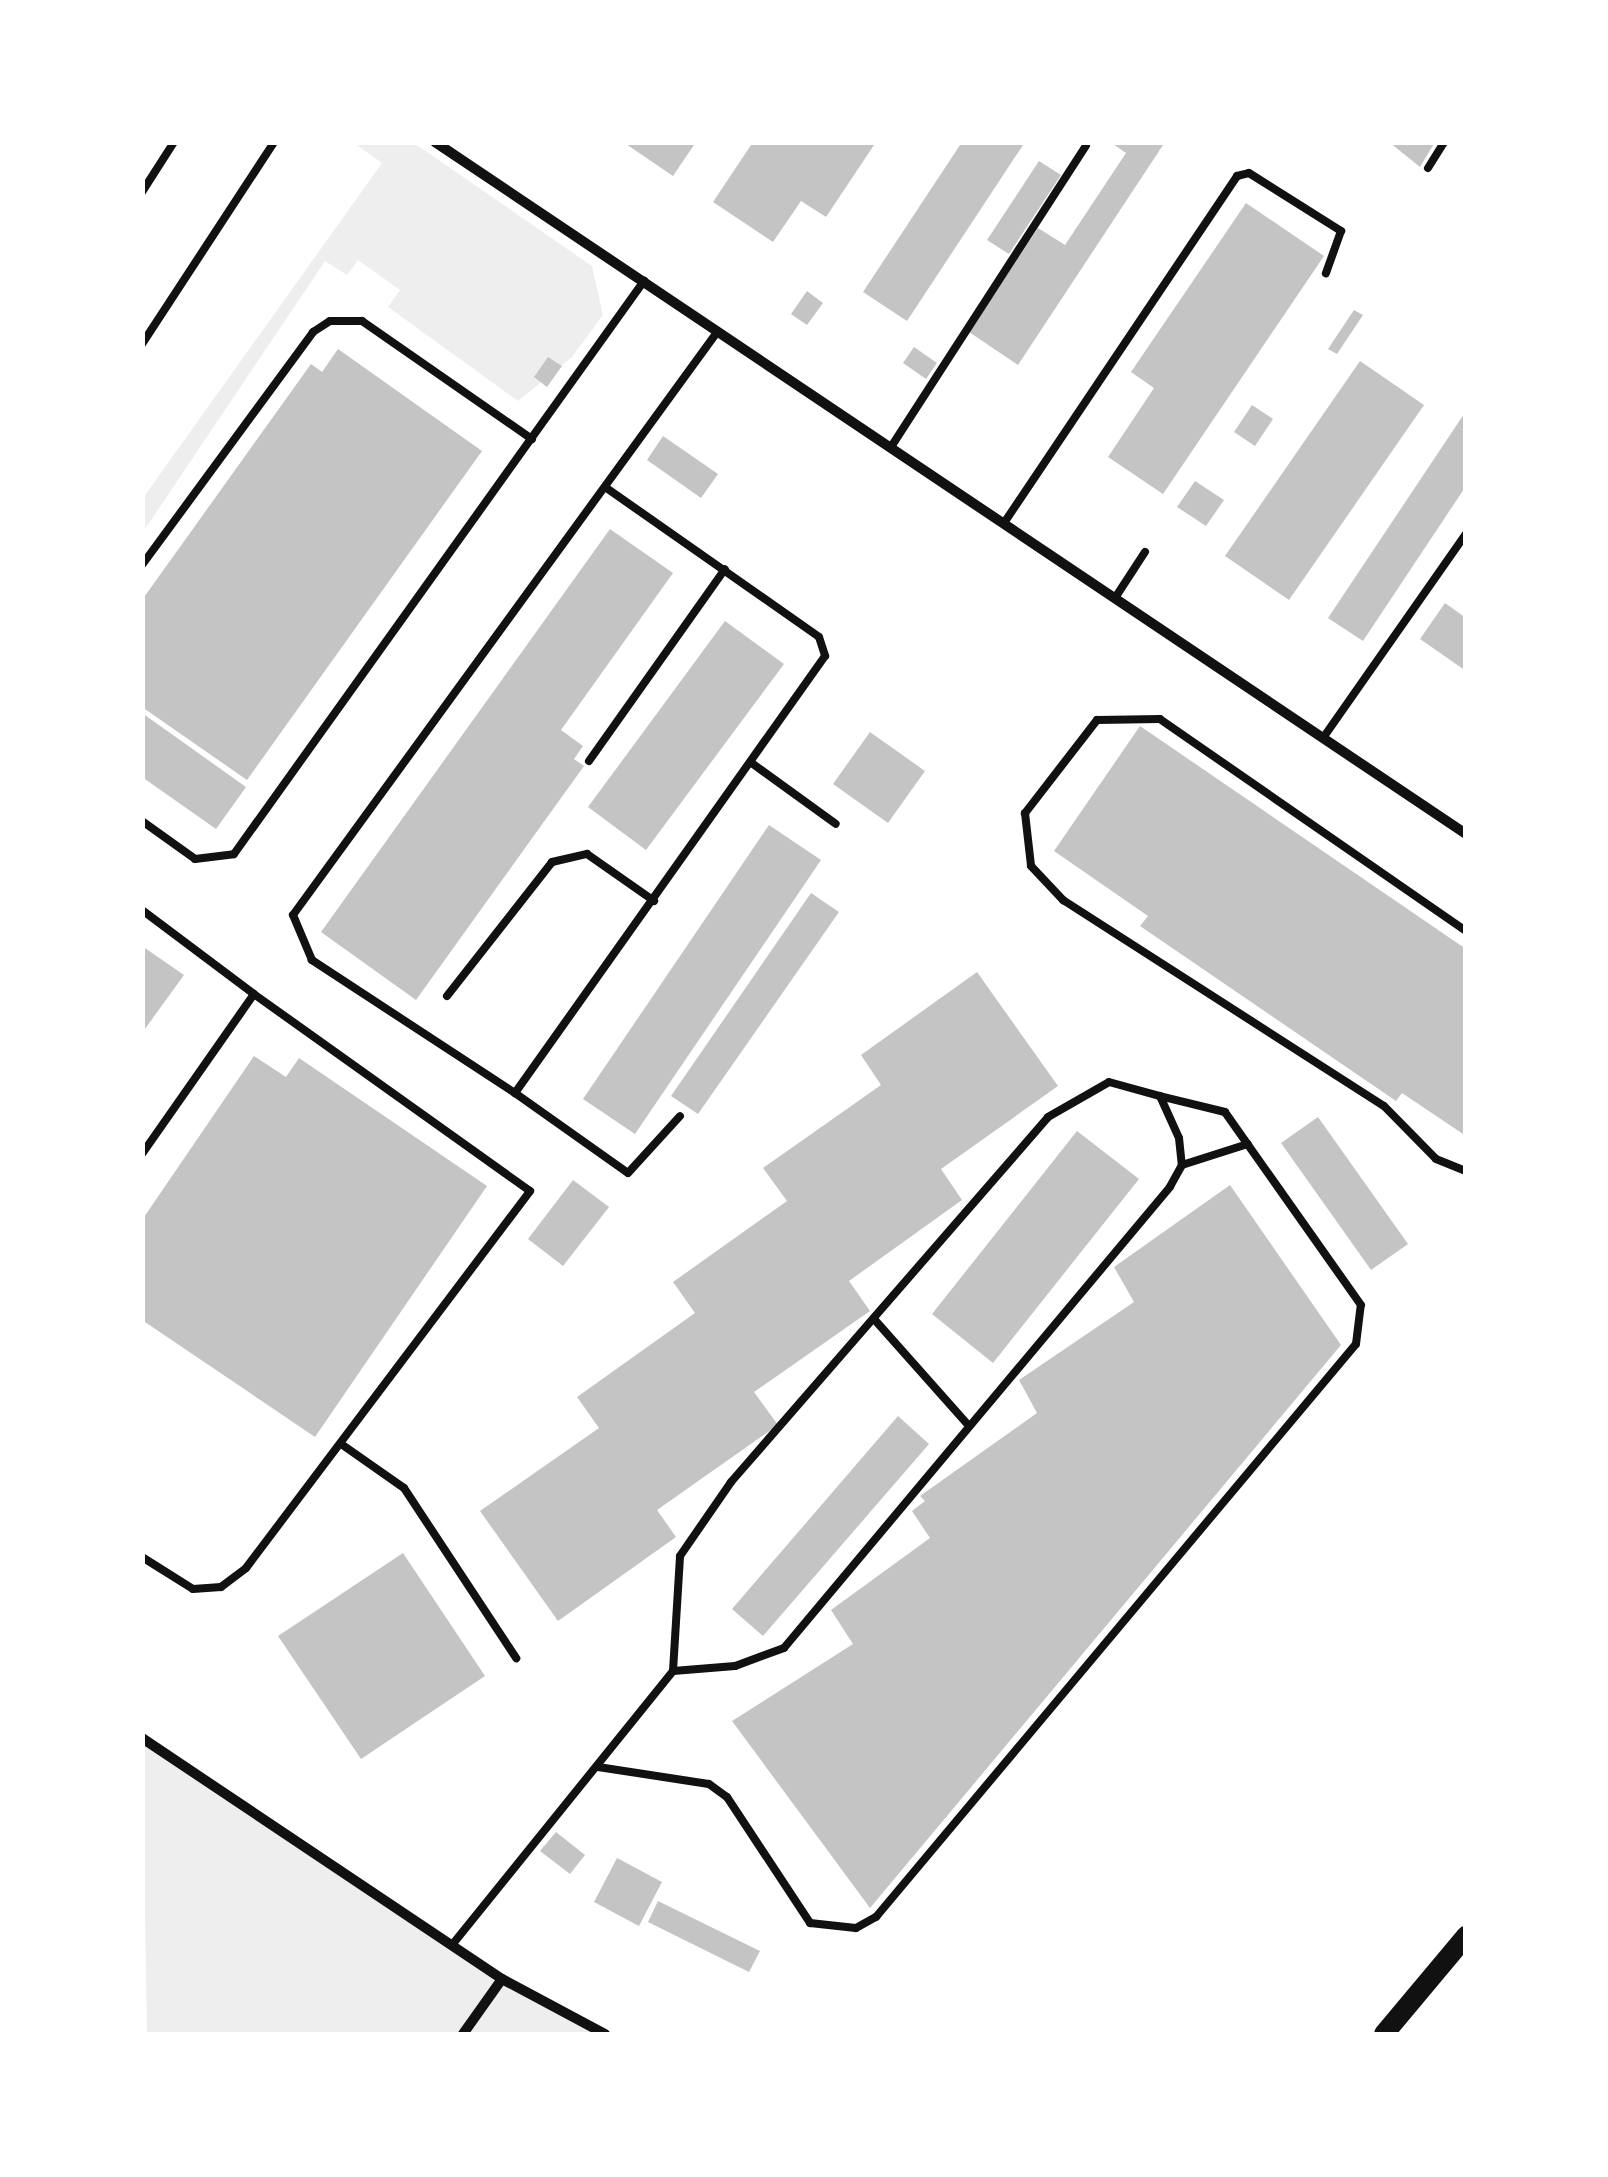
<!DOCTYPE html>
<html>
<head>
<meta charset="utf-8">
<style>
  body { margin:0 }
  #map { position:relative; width:1608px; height:2177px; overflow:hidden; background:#fff; font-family:Jost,sans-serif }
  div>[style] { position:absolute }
  .green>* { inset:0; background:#eee }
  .building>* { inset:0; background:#c4c4c4 }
  .service>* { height:8px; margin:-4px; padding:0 4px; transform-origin:4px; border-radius:4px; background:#111 }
  .minor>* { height:10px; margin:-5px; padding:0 5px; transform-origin:5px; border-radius:5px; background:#111 }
  .secondary>* { height:20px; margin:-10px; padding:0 10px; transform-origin:10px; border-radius:10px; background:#111 }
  span { translate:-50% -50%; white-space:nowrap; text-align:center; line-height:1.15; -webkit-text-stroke:8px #fff; paint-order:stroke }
  .frame { position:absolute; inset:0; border:145px solid #fff; pointer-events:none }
</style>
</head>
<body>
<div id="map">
  <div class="green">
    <div style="clip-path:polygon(354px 143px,414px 143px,592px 266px,603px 315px,572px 357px,518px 401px,388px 307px,400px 290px,358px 260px,347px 275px,325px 261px,143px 532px,143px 498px,382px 163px)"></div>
    <div style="clip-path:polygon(142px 1738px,502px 1979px,605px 2034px,147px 2034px)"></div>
  </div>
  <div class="building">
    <div style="clip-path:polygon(623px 142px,696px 142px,673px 176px)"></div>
    <div style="clip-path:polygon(753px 142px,876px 142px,826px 217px,801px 201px,773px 242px,713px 202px)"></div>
    <div style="clip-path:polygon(962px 142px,1025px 142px,907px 321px,863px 292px)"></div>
    <div style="clip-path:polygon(1110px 142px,1165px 142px,1018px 365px,969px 332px,1038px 228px,1065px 245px,1126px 153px)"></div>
    <div style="clip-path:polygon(1389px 142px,1435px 142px,1420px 167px)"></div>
    <div style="clip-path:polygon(1039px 161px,1061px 175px,1009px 254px,987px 240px)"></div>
    <div style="clip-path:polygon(1246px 203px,1324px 256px,1163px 494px,1108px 457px,1154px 388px,1131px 372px)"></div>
    <div style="clip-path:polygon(807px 291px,823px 303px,807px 325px,791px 314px)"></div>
    <div style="clip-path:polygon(1354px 310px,1363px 315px,1337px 354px,1328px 349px)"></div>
    <div style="clip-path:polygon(914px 347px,937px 363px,926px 379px,903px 363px)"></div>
    <div style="clip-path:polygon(338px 349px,482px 451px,247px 780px,142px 707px,142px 600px,311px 364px,322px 372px)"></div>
    <div style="clip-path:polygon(548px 357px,562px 366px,547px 387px,534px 377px)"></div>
    <div style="clip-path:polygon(1360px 361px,1424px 405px,1289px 600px,1225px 556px)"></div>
    <div style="clip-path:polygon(1252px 405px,1273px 419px,1255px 446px,1234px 432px)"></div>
    <div style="clip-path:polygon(1466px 411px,1466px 486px,1363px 641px,1328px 618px)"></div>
    <div style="clip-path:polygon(663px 436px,718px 474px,701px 498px,647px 460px)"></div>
    <div style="clip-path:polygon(1195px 481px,1224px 500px,1206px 526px,1177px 507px)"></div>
    <div style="clip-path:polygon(610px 529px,673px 573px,561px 730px,583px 746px,574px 759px,584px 766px,416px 1000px,321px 932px)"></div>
    <div style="clip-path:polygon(1445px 603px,1466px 618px,1466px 671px,1420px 639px)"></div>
    <div style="clip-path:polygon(725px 621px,784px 664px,646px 850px,588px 807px)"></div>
    <div style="clip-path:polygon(142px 713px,246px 787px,216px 829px,142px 777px)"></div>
    <div style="clip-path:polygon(1140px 726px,1466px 949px,1466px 1136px,1402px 1093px,1396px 1101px,1140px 926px,1148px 916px,1054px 851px)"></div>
    <div style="clip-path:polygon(870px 732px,925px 771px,888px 823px,833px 784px)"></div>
    <div style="clip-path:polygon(769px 825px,821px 860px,635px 1134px,583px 1099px)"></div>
    <div style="clip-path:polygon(811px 893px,839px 912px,698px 1114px,671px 1096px)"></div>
    <div style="clip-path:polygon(142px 946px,184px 975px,142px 1033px)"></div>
    <div style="clip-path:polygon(977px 972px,1058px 1086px,941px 1169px,962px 1200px,849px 1281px,870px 1311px,754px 1392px,778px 1425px,657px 1510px,676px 1537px,558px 1621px,480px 1511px,599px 1428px,577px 1397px,695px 1313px,673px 1282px,787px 1201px,763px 1168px,881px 1085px,861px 1055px)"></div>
    <div style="clip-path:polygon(254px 1056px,286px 1077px,299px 1058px,487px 1186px,315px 1437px,142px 1320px,142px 1220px)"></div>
    <div style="clip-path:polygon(1318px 1117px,1408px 1244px,1371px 1270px,1281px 1143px)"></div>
    <div style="clip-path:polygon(1077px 1131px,1139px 1179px,993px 1363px,932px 1314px)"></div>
    <div style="clip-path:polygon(573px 1180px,609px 1207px,563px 1266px,528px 1239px)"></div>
    <div style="clip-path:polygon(1230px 1185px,1341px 1345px,870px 1908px,732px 1721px,853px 1644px,831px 1610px,930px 1538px,912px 1511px,925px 1501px,920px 1496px,1037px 1413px,1019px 1380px,1134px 1302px,1114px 1267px)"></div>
    <div style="clip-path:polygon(898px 1416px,929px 1444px,763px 1636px,732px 1609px)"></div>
    <div style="clip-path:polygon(403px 1553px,485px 1676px,361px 1759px,278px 1636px)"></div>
    <div style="clip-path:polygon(556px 1832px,585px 1855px,570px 1874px,540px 1851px)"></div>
    <div style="clip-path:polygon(617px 1858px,662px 1882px,639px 1926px,594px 1902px)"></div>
    <div style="clip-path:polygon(658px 1901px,760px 1951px,749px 1972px,648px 1922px)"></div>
  </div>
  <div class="service">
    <div style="left:1428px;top:168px;width:31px;rotate:-58deg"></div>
    <div style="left:142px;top:192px;width:59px;rotate:-57.4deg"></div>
    <div style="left:142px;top:344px;width:241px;rotate:-56.8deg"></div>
    <div style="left:891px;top:447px;width:359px;rotate:-57.1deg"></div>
    <div style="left:605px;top:487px;width:261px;rotate:35deg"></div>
    <div style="left:819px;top:637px;width:20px;rotate:72deg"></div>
    <div style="left:825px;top:656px;width:536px;rotate:125.35deg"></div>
    <div style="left:515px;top:1093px;width:243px;rotate:-146.8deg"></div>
    <div style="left:312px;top:960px;width:49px;rotate:-112.9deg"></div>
    <div style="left:293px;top:915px;width:722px;rotate:-53.96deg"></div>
    <div style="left:1004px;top:523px;width:418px;rotate:-56.1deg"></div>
    <div style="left:1237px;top:176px;width:12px;rotate:-14deg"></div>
    <div style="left:1249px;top:173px;width:109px;rotate:32.2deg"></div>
    <div style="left:1341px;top:231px;width:45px;rotate:109.7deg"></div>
    <div style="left:142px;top:565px;width:289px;rotate:-53.7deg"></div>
    <div style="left:313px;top:332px;width:20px;rotate:-33deg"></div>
    <div style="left:330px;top:321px;width:32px"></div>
    <div style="left:362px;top:321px;width:207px;rotate:34.8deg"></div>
    <div style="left:1115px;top:598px;width:55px;rotate:-56.9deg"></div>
    <div style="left:1323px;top:738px;width:249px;rotate:-55deg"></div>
    <div style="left:589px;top:761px;width:235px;rotate:-54.7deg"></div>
    <div style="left:753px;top:764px;width:102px;rotate:35.9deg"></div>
    <div style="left:142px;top:821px;width:65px;rotate:35.6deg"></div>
    <div style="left:195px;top:859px;width:39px;rotate:-7deg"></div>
    <div style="left:234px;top:854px;width:705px;rotate:-54.42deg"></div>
    <div style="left:142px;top:910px;width:140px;rotate:36.9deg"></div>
    <div style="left:254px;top:994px;width:195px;rotate:125deg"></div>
    <div style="left:1466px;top:931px;width:372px;rotate:-145.3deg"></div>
    <div style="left:1160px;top:719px;width:63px;rotate:179.1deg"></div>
    <div style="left:1097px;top:720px;width:118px;rotate:127.7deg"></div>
    <div style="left:1025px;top:813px;width:53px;rotate:83.5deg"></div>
    <div style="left:1031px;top:866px;width:47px;rotate:46.7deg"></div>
    <div style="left:1063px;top:900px;width:381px;rotate:32.7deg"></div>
    <div style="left:1384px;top:1106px;width:74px;rotate:45.5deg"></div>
    <div style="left:1436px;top:1159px;width:32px;rotate:22deg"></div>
    <div style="left:447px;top:996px;width:170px;rotate:-51.9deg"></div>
    <div style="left:552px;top:862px;width:36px;rotate:-13deg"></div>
    <div style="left:587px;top:854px;width:82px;rotate:35deg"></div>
    <div style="left:515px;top:1093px;width:138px;rotate:35.3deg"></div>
    <div style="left:628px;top:1173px;width:77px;rotate:-47.6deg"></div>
    <div style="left:1182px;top:1165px;width:69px;rotate:-17.7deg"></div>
    <div style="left:874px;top:1319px;width:143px;rotate:48.4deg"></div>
    <div style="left:344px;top:1446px;width:73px;rotate:35deg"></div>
    <div style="left:404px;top:1488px;width:204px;rotate:56.6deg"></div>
    <div style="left:142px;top:1557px;width:60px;rotate:32.1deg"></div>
    <div style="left:193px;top:1589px;width:28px;rotate:-4deg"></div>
    <div style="left:221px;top:1587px;width:31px;rotate:-37deg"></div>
    <div style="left:246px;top:1568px;width:472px;rotate:-53deg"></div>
    <div style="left:530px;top:1191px;width:339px;rotate:-144.5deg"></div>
    <div style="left:598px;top:1767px;width:112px;rotate:8.7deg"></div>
    <div style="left:709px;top:1784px;width:22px;rotate:36deg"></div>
    <div style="left:727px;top:1797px;width:151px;rotate:56.6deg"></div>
    <div style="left:810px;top:1923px;width:46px;rotate:6.2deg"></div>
    <div style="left:856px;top:1928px;width:23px;rotate:-29deg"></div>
    <div style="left:876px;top:1917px;width:747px;rotate:-50.05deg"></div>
    <div style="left:1356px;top:1344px;width:39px;rotate:-83deg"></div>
    <div style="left:1361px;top:1305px;width:236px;rotate:-125.2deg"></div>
    <div style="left:1225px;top:1112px;width:67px;rotate:-166.2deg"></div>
    <div style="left:452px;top:1945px;width:352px;rotate:-51.1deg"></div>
    <div style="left:673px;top:1671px;width:115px;rotate:-86.5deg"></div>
    <div style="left:680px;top:1556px;width:90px;rotate:-55.4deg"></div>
    <div style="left:731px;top:1482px;width:483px;rotate:-49deg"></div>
    <div style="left:1048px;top:1117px;width:70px;rotate:-29.8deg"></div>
    <div style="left:1109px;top:1082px;width:53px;rotate:15.4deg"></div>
    <div style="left:1160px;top:1096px;width:46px;rotate:65.7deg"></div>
    <div style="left:1179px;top:1138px;width:27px;rotate:84deg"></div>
    <div style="left:1182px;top:1165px;width:25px;rotate:119deg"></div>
    <div style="left:1170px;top:1187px;width:601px;rotate:129.94deg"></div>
    <div style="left:784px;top:1648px;width:52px;rotate:159.8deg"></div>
    <div style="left:735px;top:1666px;width:62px;rotate:175.4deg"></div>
  </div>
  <div class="minor">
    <div style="left:435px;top:142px;width:1242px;rotate:33.87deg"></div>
    <div style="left:142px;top:1738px;width:433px;rotate:33.8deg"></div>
    <div style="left:502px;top:1979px;width:117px;rotate:28.1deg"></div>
    <div style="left:463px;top:2034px;width:67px;rotate:-54.7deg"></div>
  </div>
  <div class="secondary">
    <div style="left:1384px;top:2034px;width:128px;rotate:-50.1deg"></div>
  </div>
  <div class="frame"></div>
</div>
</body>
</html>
